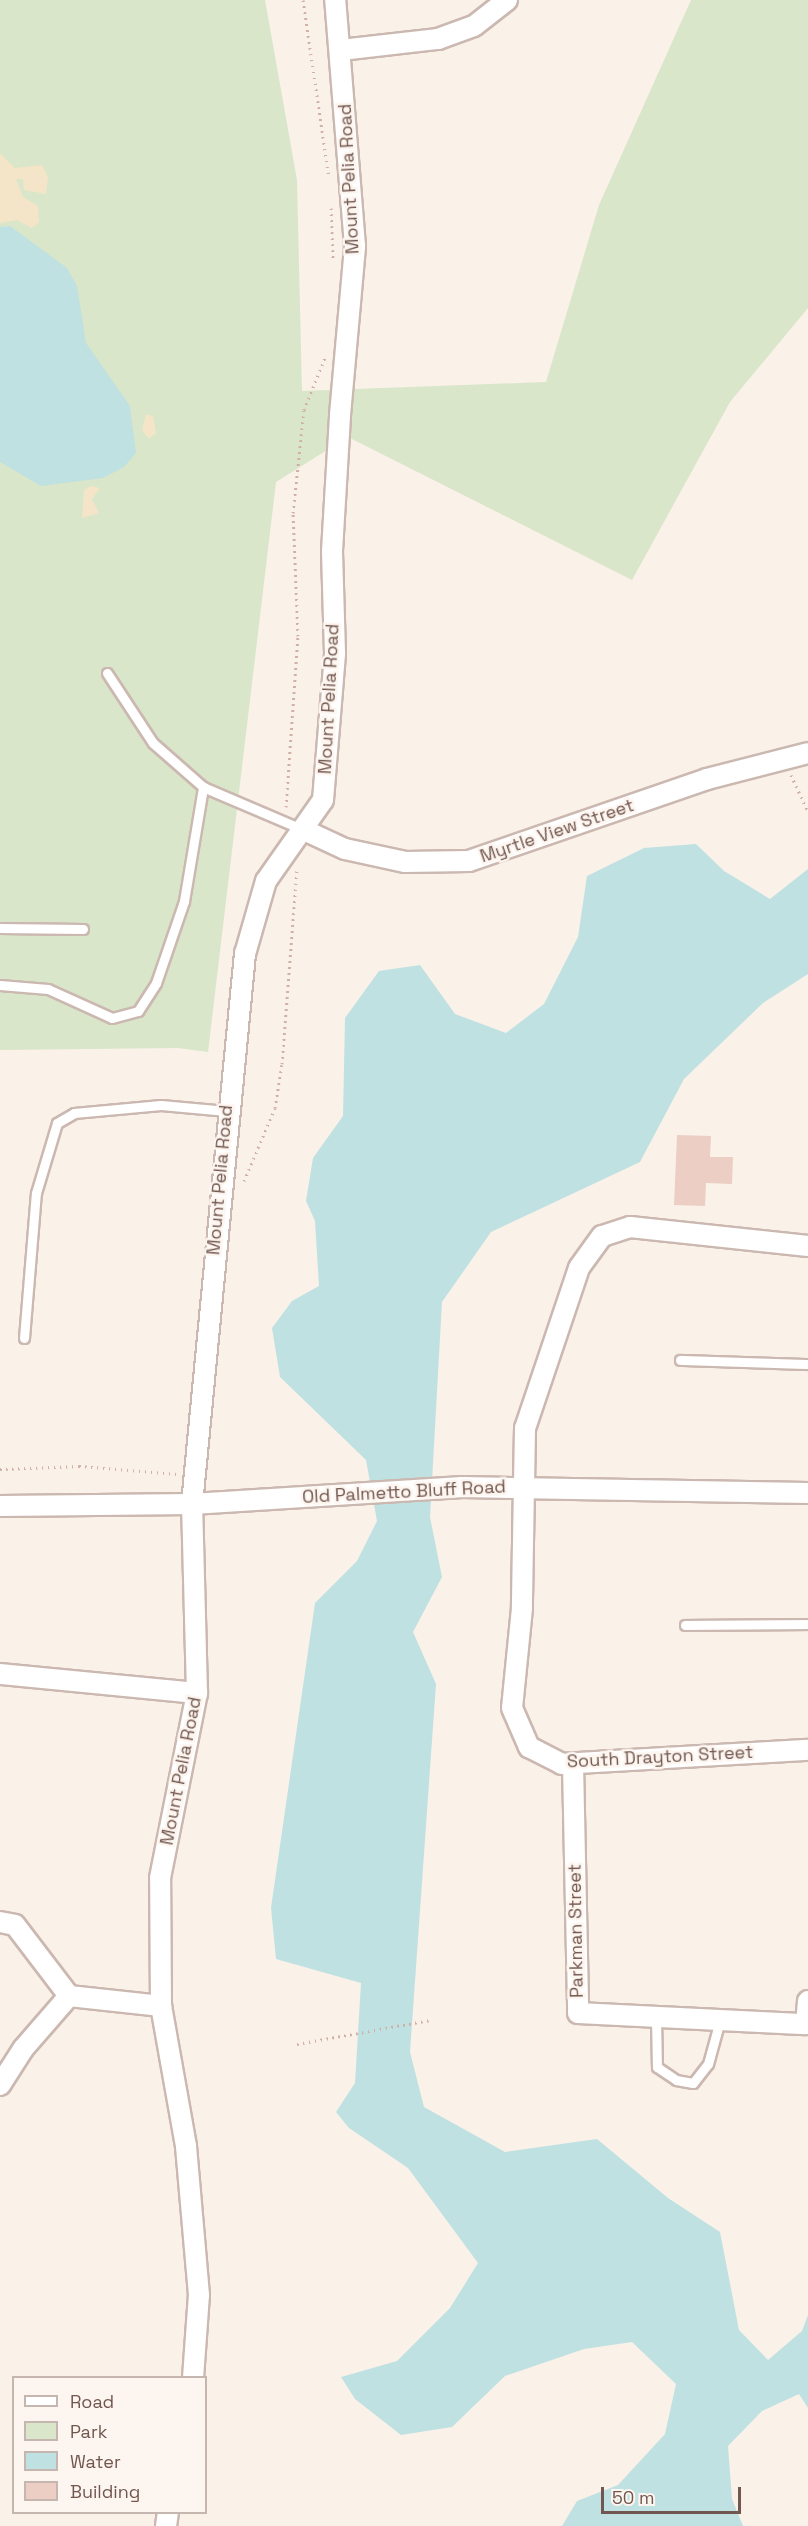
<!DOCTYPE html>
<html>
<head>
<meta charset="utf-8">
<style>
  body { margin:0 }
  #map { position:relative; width:808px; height:2526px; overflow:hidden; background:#faf1e9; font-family:"Space Grotesk",sans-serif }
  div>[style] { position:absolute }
  .green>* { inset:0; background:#d9e6c9 }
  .sand>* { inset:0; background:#f5e5c8 }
  .water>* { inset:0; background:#bfe1e2 }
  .building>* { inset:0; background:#eccec4 }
  .path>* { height:3px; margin-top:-1.5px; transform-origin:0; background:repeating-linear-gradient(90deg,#d1b1a7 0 1.5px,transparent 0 6px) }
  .roads { filter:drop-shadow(2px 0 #cbb8b0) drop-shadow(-2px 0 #cbb8b0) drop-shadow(0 2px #cbb8b0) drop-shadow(0 -2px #cbb8b0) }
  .service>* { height:9px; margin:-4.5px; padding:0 4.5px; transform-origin:4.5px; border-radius:4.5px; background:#fff }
  .minor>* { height:20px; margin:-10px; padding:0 10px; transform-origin:10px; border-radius:10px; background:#fff }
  span { translate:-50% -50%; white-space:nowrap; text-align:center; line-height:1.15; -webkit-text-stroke:5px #fdf5ef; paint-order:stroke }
  .street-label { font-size:18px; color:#71574f }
  .legend { position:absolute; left:12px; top:2376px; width:195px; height:138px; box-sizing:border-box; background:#fdf5ef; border:2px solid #c5b6af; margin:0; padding:8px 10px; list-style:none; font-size:18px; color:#71574f }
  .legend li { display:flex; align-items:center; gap:12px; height:30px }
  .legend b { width:30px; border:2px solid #c5b6af }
  .scale { position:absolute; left:601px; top:2487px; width:140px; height:27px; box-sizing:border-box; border:3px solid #71574f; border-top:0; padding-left:8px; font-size:18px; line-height:21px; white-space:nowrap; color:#71574f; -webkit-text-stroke:4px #fdf5ef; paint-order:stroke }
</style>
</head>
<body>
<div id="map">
  <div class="green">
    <div style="clip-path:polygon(0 0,265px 0,297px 180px,302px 391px,546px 382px,599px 205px,691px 0,808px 0,808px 308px,730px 402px,632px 580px,348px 437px,276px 482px,208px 1052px,178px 1048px,0 1050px)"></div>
  </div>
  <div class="sand">
    <div style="clip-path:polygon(0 153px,15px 168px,42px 165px,48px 177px,46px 194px,24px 190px,23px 179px,16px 179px,23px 197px,38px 206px,39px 222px,32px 228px,17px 220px,0 223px)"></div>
    <div style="clip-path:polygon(146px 414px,153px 416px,156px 433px,149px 439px,142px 430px)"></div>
    <div style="clip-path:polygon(91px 486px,100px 488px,92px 499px,99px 513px,82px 518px,84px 490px)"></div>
  </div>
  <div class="water">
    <div style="clip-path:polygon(10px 226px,67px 268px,77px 286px,86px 343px,130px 406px,136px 453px,124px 467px,103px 478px,41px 486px,0 462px,0 227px)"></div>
    <div style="clip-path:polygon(696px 844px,724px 871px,770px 899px,808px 869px,808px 974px,763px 1003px,684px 1079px,640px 1162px,491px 1232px,442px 1302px,430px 1517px,442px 1577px,413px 1632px,436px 1684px,410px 2052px,424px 2107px,505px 2152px,597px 2139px,668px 2198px,720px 2232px,739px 2330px,768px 2360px,802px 2331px,808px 2315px,808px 2408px,799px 2394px,762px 2411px,728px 2446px,732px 2499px,743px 2526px,562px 2526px,577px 2501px,618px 2485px,665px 2434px,676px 2384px,632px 2342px,584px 2349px,505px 2376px,452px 2427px,401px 2435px,355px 2399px,341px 2377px,397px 2361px,450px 2308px,478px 2263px,408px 2168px,349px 2128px,336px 2112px,355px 2083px,361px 1983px,276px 1959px,271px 1908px,315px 1603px,357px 1561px,377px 1521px,366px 1460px,280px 1377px,272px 1328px,292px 1301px,319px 1286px,315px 1221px,306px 1201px,313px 1158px,343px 1116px,345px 1018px,379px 971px,420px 965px,455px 1014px,506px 1033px,544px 1004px,578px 937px,587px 876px,644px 848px)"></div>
  </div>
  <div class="building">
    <div style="clip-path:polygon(677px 1135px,711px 1136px,710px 1157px,733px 1157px,732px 1184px,706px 1183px,705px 1206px,674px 1205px)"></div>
  </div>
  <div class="path">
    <div style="left:303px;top:0;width:180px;rotate:81.7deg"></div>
    <div style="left:331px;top:208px;width:51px;rotate:87.8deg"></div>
    <div style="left:791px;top:775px;width:40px;rotate:65deg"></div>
    <div style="left:286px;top:807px;width:171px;rotate:-86deg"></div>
    <div style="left:298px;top:636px;width:123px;rotate:-92.3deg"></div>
    <div style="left:293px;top:513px;width:104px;rotate:-83.9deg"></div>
    <div style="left:304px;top:410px;width:59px;rotate:-68.2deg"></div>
    <div style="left:244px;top:1181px;width:79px;rotate:-67deg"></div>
    <div style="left:275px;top:1108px;width:45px;rotate:-81deg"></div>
    <div style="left:282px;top:1064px;width:196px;rotate:-85.6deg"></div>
    <div style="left:0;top:1469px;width:79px;rotate:-2.2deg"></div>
    <div style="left:79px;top:1466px;width:99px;rotate:4.6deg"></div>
    <div style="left:297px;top:2044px;width:135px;rotate:-10.2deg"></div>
  </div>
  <div class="roads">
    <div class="service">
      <div style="left:107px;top:673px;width:84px;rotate:56.7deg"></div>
      <div style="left:153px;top:743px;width:67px;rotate:41.3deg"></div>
      <div style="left:203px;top:787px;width:110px;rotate:23.1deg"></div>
      <div style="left:0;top:928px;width:83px;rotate:0.7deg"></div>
      <div style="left:0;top:985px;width:48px;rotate:4.8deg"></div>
      <div style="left:48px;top:989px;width:70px;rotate:24.4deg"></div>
      <div style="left:112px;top:1018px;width:27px;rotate:-15deg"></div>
      <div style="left:138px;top:1011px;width:33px;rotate:-57deg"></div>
      <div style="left:156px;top:983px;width:87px;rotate:-71.1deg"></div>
      <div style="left:184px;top:901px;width:116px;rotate:-80.5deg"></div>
      <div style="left:24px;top:1338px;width:145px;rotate:-85.3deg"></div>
      <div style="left:36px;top:1193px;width:73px;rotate:-73.3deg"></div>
      <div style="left:57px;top:1123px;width:20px;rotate:-30deg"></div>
      <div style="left:74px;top:1113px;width:87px;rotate:-5.3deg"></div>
      <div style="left:161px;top:1105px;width:66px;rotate:5.2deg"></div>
      <div style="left:680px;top:1360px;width:128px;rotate:1.8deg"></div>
      <div style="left:685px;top:1625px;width:123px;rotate:-0.5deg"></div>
      <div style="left:656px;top:2017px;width:50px;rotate:88.9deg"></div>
      <div style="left:657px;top:2067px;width:23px;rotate:34deg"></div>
      <div style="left:676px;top:2080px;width:17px;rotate:10deg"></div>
      <div style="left:693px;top:2083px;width:24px;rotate:-52deg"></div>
      <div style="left:708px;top:2064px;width:46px;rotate:-74.7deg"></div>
    </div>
    <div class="minor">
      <div style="left:341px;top:50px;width:98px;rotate:-6.5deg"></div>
      <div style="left:438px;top:39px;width:38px;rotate:-20deg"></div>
      <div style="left:474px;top:26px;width:42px;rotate:-38.2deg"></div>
      <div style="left:304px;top:830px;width:45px;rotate:24.9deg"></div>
      <div style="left:345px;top:849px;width:61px;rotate:12.2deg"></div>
      <div style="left:405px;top:862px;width:64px;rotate:-0.9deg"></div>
      <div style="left:469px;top:861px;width:252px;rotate:-19deg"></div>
      <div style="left:707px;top:779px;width:104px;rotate:-14.4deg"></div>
      <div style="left:808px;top:1246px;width:179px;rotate:-173.9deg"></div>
      <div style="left:630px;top:1227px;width:29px;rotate:162deg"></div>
      <div style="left:602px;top:1236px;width:39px;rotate:126deg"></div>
      <div style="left:579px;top:1268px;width:169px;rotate:108.6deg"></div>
      <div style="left:525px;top:1428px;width:180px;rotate:91deg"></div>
      <div style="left:522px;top:1608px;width:100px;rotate:95.7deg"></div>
      <div style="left:512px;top:1708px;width:43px;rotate:66.4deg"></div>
      <div style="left:529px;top:1747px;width:37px;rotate:27deg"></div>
      <div style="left:562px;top:1764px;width:246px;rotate:-3.3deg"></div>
      <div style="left:0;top:1506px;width:192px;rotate:-0.6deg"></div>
      <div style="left:192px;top:1504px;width:271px;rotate:-3.6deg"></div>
      <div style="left:462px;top:1487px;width:346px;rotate:1deg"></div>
      <div style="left:0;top:1674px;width:198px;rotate:5.5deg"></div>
      <div style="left:573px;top:1764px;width:249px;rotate:88.8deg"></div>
      <div style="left:578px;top:2013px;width:228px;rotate:2.8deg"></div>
      <div style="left:806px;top:2024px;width:23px;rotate:-85deg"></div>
      <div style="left:0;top:1922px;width:15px;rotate:11deg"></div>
      <div style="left:15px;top:1925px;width:89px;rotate:52.7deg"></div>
      <div style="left:69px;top:1996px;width:93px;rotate:6.2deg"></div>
      <div style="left:0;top:2085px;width:43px;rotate:-57.4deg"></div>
      <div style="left:23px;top:2049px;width:70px;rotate:-49deg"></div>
      <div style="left:193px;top:2378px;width:83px;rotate:-85.9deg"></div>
      <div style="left:199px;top:2295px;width:150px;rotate:-95deg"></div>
      <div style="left:186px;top:2146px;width:142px;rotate:-100.1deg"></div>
      <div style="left:161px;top:2006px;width:128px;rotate:-90.4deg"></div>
      <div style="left:160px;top:1878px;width:189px;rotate:-78.7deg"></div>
      <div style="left:197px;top:1693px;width:189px;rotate:-91.5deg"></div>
      <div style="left:192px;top:1504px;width:553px;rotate:-84.5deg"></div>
      <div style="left:245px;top:954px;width:76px;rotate:-74deg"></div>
      <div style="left:266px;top:881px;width:99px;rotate:-54.9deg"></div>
      <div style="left:323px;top:800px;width:147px;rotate:-85.3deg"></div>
      <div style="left:335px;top:653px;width:102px;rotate:-91.7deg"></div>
      <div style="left:332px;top:551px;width:136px;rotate:-86.6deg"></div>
      <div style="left:340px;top:415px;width:170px;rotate:-84.9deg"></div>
      <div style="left:355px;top:246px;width:247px;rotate:-94.6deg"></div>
      <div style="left:166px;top:2526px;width:14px;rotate:-82deg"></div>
    </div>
  </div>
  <div class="street-label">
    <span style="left:349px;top:179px;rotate:-93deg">Mount Pelia Road</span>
    <span style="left:329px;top:699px;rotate:-87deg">Mount Pelia Road</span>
    <span style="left:557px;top:831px;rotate:-19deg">Myrtle View Street</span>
    <span style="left:220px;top:1180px;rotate:-85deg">Mount Pelia Road</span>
    <span style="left:404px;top:1492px;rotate:-3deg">Old Palmetto Bluff Road</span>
    <span style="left:660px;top:1757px;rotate:-3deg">South Drayton Street</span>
    <span style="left:181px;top:1771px;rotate:-79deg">Mount Pelia Road</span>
    <span style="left:576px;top:1931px;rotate:-91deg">Parkman Street</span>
  </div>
  <ul class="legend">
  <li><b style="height:8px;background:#fff"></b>Road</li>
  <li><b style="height:16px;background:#d9e6c9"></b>Park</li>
  <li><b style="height:16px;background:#bfe1e2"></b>Water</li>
  <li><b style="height:16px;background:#eccec4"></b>Building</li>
  </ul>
  <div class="scale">50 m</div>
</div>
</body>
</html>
